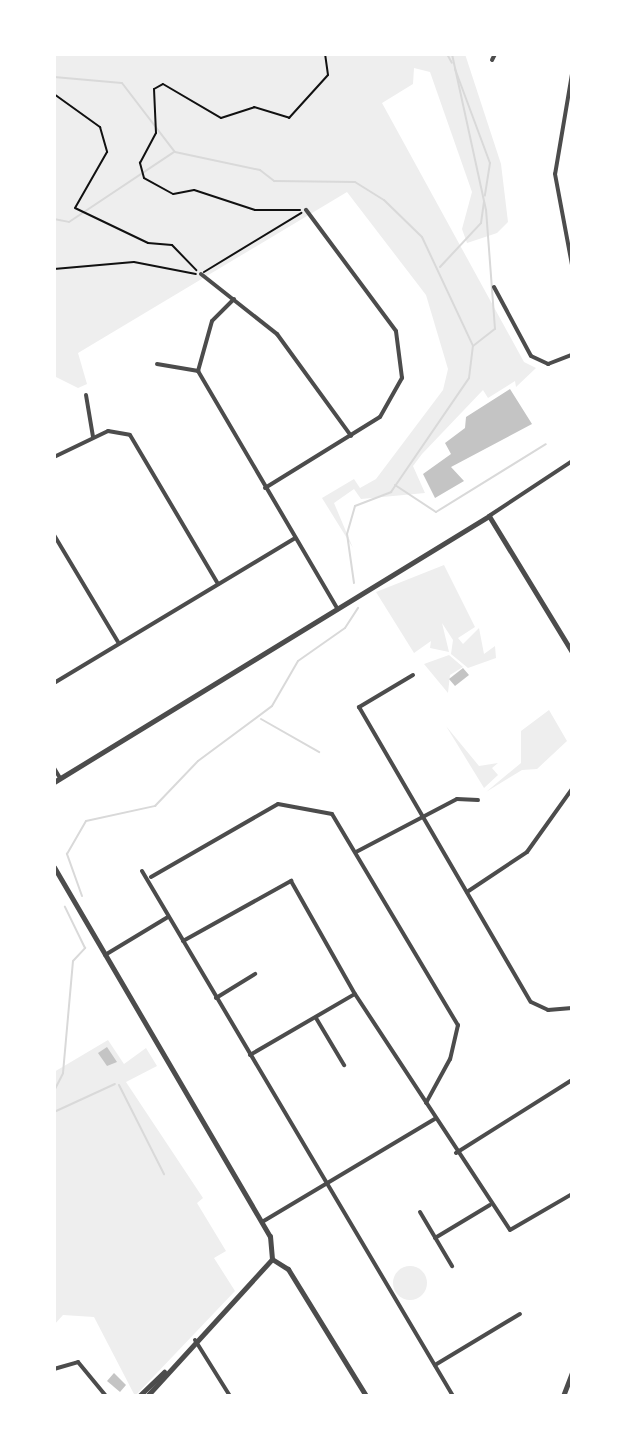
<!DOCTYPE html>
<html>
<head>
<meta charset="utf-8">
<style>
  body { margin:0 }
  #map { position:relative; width:626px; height:1450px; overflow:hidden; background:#fff; font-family:Montserrat,sans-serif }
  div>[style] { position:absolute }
  .green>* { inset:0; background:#eee }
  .round { border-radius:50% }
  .stream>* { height:2px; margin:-1px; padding:0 1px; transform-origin:1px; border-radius:1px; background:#d9d9d9 }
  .building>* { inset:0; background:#c4c4c4 }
  .path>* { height:2px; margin:-1px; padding:0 1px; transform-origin:1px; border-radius:1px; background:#111 }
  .minor>* { height:4px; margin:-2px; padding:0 2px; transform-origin:2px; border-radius:2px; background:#4c4c4c }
  .tertiary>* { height:5px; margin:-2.5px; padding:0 2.5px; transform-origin:2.5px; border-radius:2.5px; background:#4c4c4c }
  span { translate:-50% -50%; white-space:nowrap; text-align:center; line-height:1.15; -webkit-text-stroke:6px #fff; paint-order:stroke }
  .frame { position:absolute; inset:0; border:56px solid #fff; pointer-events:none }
</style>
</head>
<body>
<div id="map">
  <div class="green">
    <div style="clip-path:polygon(54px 54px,465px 54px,501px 164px,508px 222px,497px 233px,467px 243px,462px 229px,472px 192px,430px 72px,414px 68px,413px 84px,382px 103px,524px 362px,536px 368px,516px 387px,515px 381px,488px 398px,483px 390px,422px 454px,413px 466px,425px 493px,361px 499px,354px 489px,334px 503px,353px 548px,322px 498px,354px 479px,360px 488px,376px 479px,443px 390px,448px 369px,426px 295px,347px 192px,78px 353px,87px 384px,78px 388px,54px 376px)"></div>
    <div style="clip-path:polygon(444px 565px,475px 627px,458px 638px,463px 644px,479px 628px,484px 654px,495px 646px,496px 658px,468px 668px,451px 654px,453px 640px,442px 623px,449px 652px,430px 648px,431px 641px,414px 653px,376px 592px)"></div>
    <div style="clip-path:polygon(449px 655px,463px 667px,450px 675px,448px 693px,424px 664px)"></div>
    <div style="clip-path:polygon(549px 710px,567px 741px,537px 769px,522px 770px,486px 792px,521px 763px,521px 731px)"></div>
    <div style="clip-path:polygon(446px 726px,479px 766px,498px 763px,492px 768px,498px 775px,484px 788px)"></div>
    <div style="clip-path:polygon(108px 1040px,124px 1064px,146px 1048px,157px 1066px,126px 1082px,203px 1198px,197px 1203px,226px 1251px,214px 1258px,235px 1291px,135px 1396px,94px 1317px,63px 1315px,54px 1325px,54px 1072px)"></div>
    <div class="round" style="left:393px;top:1266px;width:34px;height:34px"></div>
  </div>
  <div class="stream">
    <div style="left:447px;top:54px;width:10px;rotate:61deg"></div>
    <div style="left:455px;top:69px;width:100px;rotate:69.6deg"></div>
    <div style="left:490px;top:163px;width:33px;rotate:99deg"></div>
    <div style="left:54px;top:77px;width:68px;rotate:5deg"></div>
    <div style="left:122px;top:83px;width:87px;rotate:52.5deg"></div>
    <div style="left:175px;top:152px;width:87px;rotate:12deg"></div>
    <div style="left:260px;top:170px;width:18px;rotate:38deg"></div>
    <div style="left:274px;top:181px;width:81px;rotate:0.7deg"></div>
    <div style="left:355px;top:182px;width:34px;rotate:32deg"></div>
    <div style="left:384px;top:200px;width:53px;rotate:44.2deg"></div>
    <div style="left:422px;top:237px;width:120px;rotate:64.9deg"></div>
    <div style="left:54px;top:219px;width:15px;rotate:11deg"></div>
    <div style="left:69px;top:222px;width:126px;rotate:-33.7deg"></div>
    <div style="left:440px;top:267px;width:60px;rotate:-47deg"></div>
    <div style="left:481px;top:223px;width:21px;rotate:-82deg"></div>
    <div style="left:395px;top:485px;width:49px;rotate:33.4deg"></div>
    <div style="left:436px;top:512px;width:129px;rotate:-31.7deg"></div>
    <div style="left:354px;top:583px;width:49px;rotate:-98.1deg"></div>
    <div style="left:347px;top:534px;width:29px;rotate:-74deg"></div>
    <div style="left:355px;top:506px;width:39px;rotate:-21deg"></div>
    <div style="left:391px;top:492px;width:138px;rotate:-55.6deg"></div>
    <div style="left:469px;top:378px;width:32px;rotate:-83deg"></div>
    <div style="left:473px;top:346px;width:28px;rotate:-38deg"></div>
    <div style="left:495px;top:329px;width:119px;rotate:-94.3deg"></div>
    <div style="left:486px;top:210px;width:160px;rotate:-102.3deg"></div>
    <div style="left:261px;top:719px;width:67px;rotate:29.6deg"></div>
    <div style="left:82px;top:896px;width:45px;rotate:-109.7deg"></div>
    <div style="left:67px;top:854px;width:38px;rotate:-60deg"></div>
    <div style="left:86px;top:821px;width:71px;rotate:-12.3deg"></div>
    <div style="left:155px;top:806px;width:62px;rotate:-46.3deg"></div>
    <div style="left:198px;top:761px;width:92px;rotate:-36.6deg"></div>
    <div style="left:272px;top:706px;width:52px;rotate:-60deg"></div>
    <div style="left:298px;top:661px;width:57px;rotate:-35.1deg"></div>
    <div style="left:345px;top:628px;width:24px;rotate:-57deg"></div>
    <div style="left:119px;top:1085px;width:100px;rotate:63.2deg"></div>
    <div style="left:54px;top:1091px;width:20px;rotate:-63deg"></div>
    <div style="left:63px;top:1073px;width:112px;rotate:-84.9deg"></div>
    <div style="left:73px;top:961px;width:18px;rotate:-47deg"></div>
    <div style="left:85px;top:948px;width:46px;rotate:-116deg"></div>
    <div style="left:54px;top:1112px;width:67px;rotate:-24.7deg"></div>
  </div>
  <div class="building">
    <div style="clip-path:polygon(510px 389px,532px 424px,451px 467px,464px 481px,435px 498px,423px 474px,451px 454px,445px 443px,465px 428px,466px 417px)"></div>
    <div style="clip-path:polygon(463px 668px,469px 675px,455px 686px,449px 679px)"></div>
    <div style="clip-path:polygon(107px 1047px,117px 1062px,107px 1066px,98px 1053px)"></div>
    <div style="clip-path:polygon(114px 1373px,126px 1385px,120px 1392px,107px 1381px)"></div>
  </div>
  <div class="path">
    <div style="left:54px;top:94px;width:57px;rotate:35.7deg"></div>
    <div style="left:100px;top:127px;width:26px;rotate:74deg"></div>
    <div style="left:107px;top:152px;width:64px;rotate:119.7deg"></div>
    <div style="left:75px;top:208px;width:81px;rotate:25.6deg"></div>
    <div style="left:148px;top:243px;width:24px;rotate:5deg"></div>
    <div style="left:172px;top:245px;width:35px;rotate:46deg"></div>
    <div style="left:300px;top:210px;width:45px;rotate:180deg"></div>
    <div style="left:255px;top:210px;width:64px;rotate:-161.8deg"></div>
    <div style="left:194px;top:190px;width:21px;rotate:169deg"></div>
    <div style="left:173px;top:194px;width:33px;rotate:-151deg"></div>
    <div style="left:144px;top:178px;width:16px;rotate:-105deg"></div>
    <div style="left:140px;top:163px;width:34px;rotate:-62deg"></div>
    <div style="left:156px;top:133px;width:44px;rotate:-92.6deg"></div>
    <div style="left:154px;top:89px;width:10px;rotate:-29deg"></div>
    <div style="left:163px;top:84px;width:67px;rotate:30.4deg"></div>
    <div style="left:221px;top:118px;width:35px;rotate:-18deg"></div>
    <div style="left:254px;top:107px;width:37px;rotate:17deg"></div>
    <div style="left:289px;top:118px;width:58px;rotate:-47.8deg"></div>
    <div style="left:328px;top:75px;width:21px;rotate:-98deg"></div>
    <div style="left:54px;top:269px;width:80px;rotate:-5deg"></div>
    <div style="left:134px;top:262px;width:63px;rotate:11deg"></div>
    <div style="left:204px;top:272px;width:114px;rotate:-31.3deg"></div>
  </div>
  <div class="minor">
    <div style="left:492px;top:60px;width:7px;rotate:-63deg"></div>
    <div style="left:572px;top:74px;width:101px;rotate:99.6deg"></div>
    <div style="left:555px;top:174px;width:93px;rotate:79.4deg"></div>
    <div style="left:201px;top:274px;width:97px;rotate:38.3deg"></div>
    <div style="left:277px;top:334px;width:126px;rotate:54deg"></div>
    <div style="left:494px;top:287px;width:78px;rotate:61.8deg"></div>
    <div style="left:531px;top:356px;width:19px;rotate:25deg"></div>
    <div style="left:548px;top:364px;width:26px;rotate:-21deg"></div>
    <div style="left:234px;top:299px;width:31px;rotate:135deg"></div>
    <div style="left:212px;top:321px;width:52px;rotate:105.6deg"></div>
    <div style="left:198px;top:371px;width:275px;rotate:59.6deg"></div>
    <div style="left:157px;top:364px;width:42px;rotate:9.7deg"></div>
    <div style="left:86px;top:395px;width:43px;rotate:80.5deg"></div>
    <div style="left:54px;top:457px;width:60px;rotate:-25.7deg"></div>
    <div style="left:108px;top:431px;width:22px;rotate:10deg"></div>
    <div style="left:130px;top:435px;width:173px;rotate:59.4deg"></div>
    <div style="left:265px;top:488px;width:135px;rotate:-31.7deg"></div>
    <div style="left:380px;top:417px;width:45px;rotate:-60.6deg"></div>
    <div style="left:402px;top:378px;width:47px;rotate:-97.3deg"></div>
    <div style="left:396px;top:331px;width:151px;rotate:-126.6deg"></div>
    <div style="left:489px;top:516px;width:100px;rotate:-33.5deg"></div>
    <div style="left:54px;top:535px;width:125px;rotate:59.1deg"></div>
    <div style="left:413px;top:675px;width:63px;rotate:149.3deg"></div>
    <div style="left:359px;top:707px;width:341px;rotate:59.8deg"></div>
    <div style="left:531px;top:1002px;width:19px;rotate:25deg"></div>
    <div style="left:548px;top:1010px;width:24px;rotate:-5deg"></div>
    <div style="left:54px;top:683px;width:281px;rotate:-31deg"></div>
    <div style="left:54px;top:768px;width:12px;rotate:59deg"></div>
    <div style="left:356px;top:852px;width:114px;rotate:-27.7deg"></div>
    <div style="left:457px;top:799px;width:21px;rotate:3deg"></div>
    <div style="left:142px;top:871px;width:610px;rotate:59.36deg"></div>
    <div style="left:151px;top:877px;width:146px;rotate:-29.9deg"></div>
    <div style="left:278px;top:804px;width:55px;rotate:10.5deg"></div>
    <div style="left:332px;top:814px;width:246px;rotate:59.2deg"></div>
    <div style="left:458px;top:1025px;width:35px;rotate:103deg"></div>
    <div style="left:450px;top:1059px;width:50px;rotate:118.6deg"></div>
    <div style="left:467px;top:892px;width:72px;rotate:-33.7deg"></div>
    <div style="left:527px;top:852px;width:77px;rotate:-54.5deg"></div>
    <div style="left:183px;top:941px;width:124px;rotate:-29.1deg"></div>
    <div style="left:291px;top:881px;width:130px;rotate:60.5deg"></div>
    <div style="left:355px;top:994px;width:282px;rotate:56.7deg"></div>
    <div style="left:510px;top:1230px;width:72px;rotate:-30.1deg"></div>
    <div style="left:105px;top:955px;width:74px;rotate:-31.1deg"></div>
    <div style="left:216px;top:998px;width:46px;rotate:-31.6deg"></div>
    <div style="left:316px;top:1018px;width:55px;rotate:59.2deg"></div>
    <div style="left:250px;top:1055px;width:121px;rotate:-30.2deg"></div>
    <div style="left:456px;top:1153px;width:137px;rotate:-32.2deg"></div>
    <div style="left:420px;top:1212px;width:63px;rotate:59.3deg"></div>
    <div style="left:262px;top:1222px;width:201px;rotate:-30.8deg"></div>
    <div style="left:435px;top:1238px;width:64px;rotate:-31deg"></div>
    <div style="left:195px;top:1340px;width:66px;rotate:58deg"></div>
    <div style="left:435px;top:1365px;width:99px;rotate:-31deg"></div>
    <div style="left:54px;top:1369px;width:25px;rotate:-16deg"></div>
    <div style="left:78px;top:1362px;width:44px;rotate:50.5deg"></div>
  </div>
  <div class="tertiary">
    <div style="left:54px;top:782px;width:510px;rotate:-31.45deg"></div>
    <div style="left:489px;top:516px;width:159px;rotate:58.6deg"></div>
    <div style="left:54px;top:867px;width:428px;rotate:59.7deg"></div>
    <div style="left:270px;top:1236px;width:23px;rotate:85deg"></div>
    <div style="left:272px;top:1259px;width:19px;rotate:32deg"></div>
    <div style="left:288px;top:1269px;width:149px;rotate:58.4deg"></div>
    <div style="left:139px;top:1396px;width:35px;rotate:-44deg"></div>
    <div style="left:147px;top:1396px;width:185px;rotate:-47.6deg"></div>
    <div style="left:563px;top:1396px;width:26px;rotate:-69deg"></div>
  </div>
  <div class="frame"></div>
</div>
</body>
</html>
